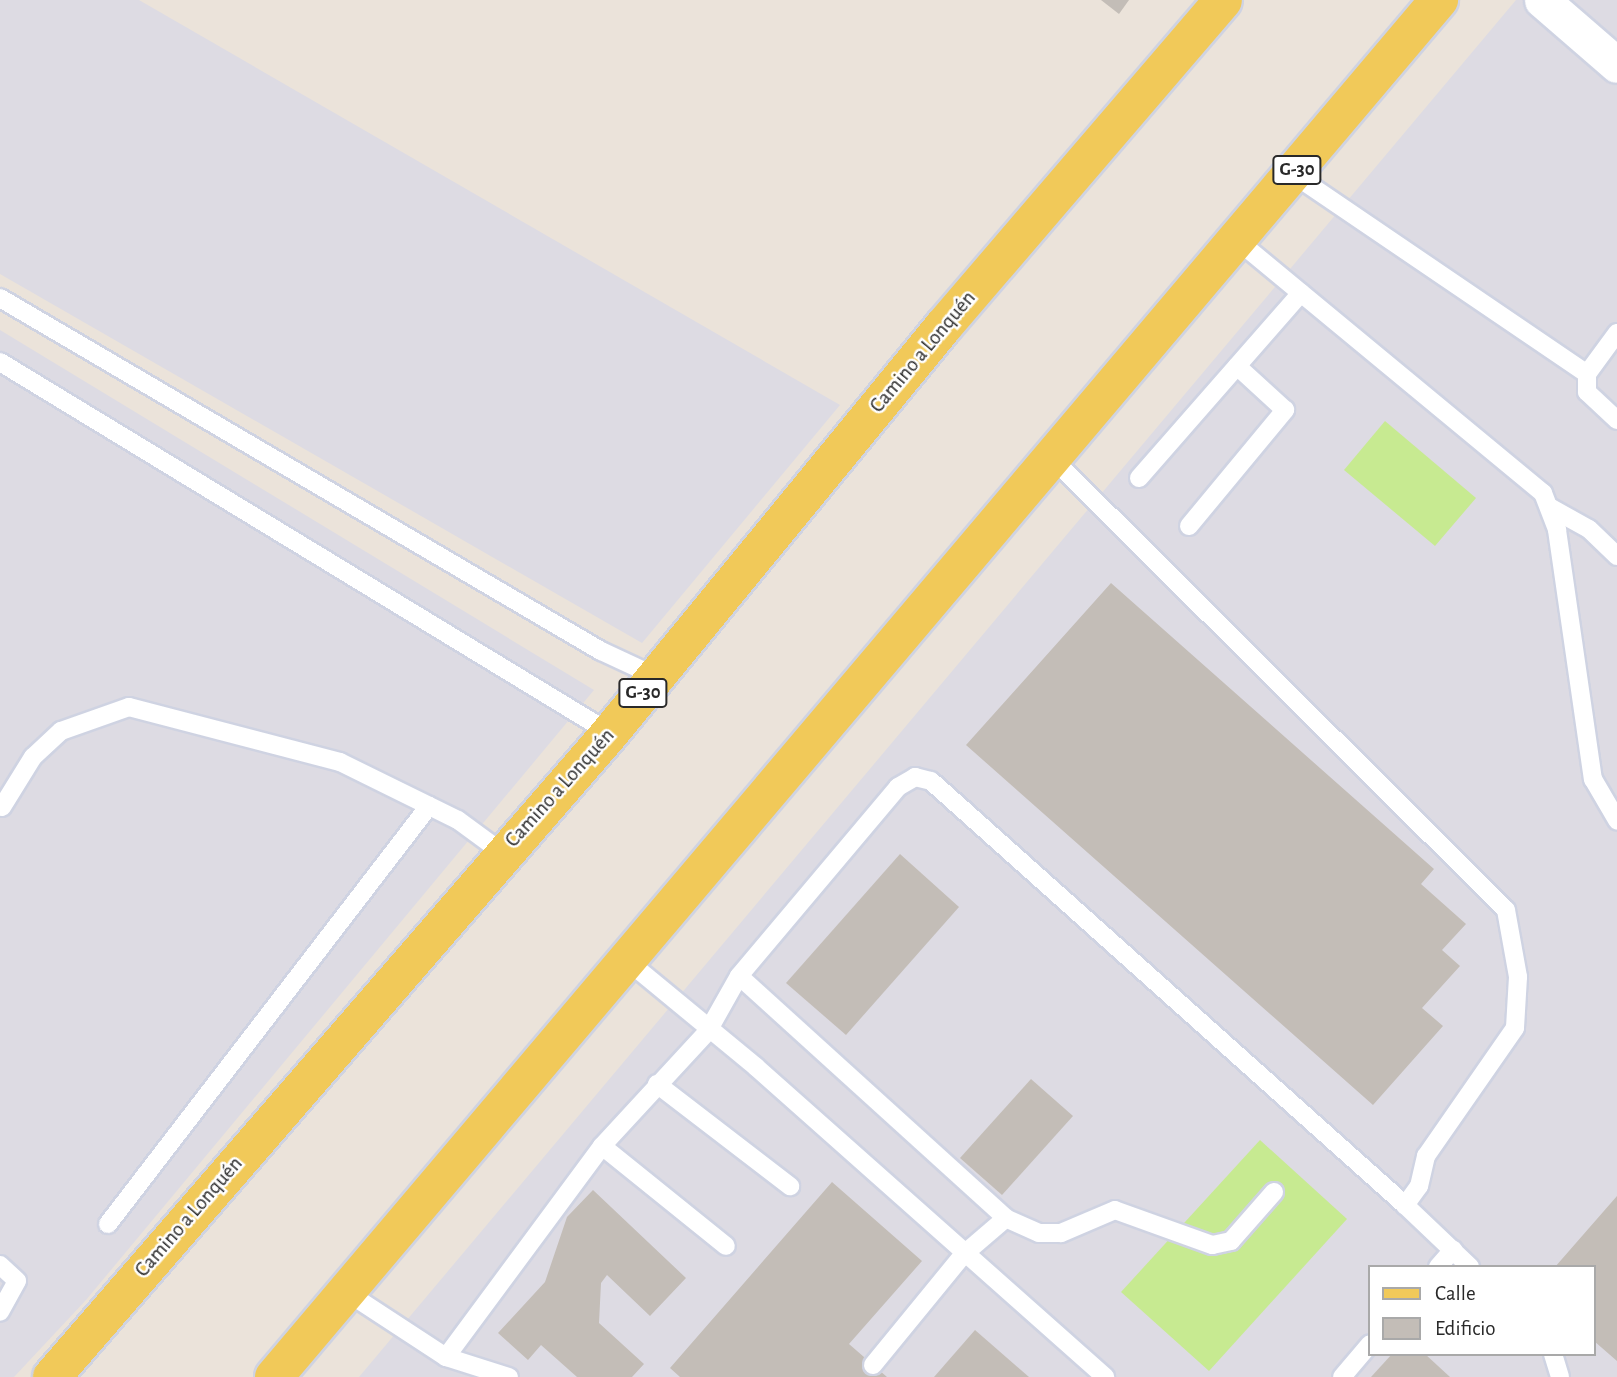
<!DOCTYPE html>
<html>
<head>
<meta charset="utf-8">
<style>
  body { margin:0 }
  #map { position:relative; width:1617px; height:1377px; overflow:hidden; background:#ebe3da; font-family:"Alegreya Sans",sans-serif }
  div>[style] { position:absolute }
  .industrial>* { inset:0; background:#dddbe3 }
  .pitch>* { inset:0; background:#c7ea91 }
  .building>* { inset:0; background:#c3bdb7 }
  .roads { filter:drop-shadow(2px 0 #cfd3e2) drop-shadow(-2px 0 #cfd3e2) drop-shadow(0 2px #cfd3e2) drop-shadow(0 -2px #cfd3e2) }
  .lane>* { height:18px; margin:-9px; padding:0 9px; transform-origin:9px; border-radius:9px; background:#fff }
  .street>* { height:35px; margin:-17.5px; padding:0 17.5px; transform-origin:17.5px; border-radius:17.5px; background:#fff }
  .primary>* { height:38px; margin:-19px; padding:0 19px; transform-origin:19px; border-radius:19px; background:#f1c959 }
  span { translate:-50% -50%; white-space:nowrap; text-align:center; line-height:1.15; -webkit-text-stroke:5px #fff; paint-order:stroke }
  .shield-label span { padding:2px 5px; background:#fff; border:2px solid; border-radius:5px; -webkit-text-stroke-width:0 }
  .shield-label { font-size:19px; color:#292929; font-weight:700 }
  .street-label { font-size:21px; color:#292929 }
  .legend { position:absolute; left:1368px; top:1265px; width:228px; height:91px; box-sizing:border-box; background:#fff; border:2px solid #a9a9a9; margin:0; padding:9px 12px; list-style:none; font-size:21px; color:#292929 }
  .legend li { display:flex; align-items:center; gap:14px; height:35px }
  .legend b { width:35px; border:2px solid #a9a9a9 }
</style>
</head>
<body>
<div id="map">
  <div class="industrial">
    <div style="clip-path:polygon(0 0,139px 0,840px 405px,642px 643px,0 274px)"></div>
    <div style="clip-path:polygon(evenodd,1516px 0,1617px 0,1617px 1377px,359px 1377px,1516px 0,1370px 1267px,1594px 1267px,1594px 1354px,1370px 1354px,1370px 1267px)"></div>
    <div style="clip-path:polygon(0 330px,594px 690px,86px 1300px,14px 1377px,0 1377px)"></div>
  </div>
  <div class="pitch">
    <div style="clip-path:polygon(1385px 421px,1476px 498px,1435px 546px,1344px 470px)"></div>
    <div style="clip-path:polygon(1260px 1140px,1347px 1219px,1209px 1371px,1121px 1292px)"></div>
  </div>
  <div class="building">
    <div style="clip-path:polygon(1101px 0,1129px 0,1119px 14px)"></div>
    <div style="clip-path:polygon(1111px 583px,1434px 869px,1421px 884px,1466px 924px,1442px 950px,1460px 966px,1422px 1008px,1443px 1026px,1373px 1105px,966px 745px)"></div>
    <div style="clip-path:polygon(900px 854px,959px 907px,846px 1035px,786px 983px)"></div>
    <div style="clip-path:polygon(1031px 1079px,1073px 1116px,1002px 1195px,960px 1158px)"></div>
    <div style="clip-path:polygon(832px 1182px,922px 1261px,849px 1344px,887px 1377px,680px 1377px,670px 1368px)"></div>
    <div style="clip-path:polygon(593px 1190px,686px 1278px,650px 1316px,607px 1275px,601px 1283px,599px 1323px,644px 1364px,632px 1377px,577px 1377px,541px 1345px,528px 1360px,498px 1333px,545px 1282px,567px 1217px)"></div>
    <div style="clip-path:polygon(1617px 1196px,1617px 1361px,1594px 1341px,1594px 1267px,1555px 1267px)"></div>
    <div style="clip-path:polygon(975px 1330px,1029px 1377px,934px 1377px)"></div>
    <div style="clip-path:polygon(1392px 1354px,1425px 1354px,1450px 1377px,1371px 1377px)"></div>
  </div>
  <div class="roads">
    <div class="lane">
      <div style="left:1293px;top:174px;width:356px;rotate:34.2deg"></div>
      <div style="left:1237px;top:240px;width:397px;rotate:39.6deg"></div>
      <div style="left:1543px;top:493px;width:40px;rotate:69deg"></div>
      <div style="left:1557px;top:530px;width:252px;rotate:81.8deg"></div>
      <div style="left:1593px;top:779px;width:48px;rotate:59.7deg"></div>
      <div style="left:0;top:298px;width:697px;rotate:30.43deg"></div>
      <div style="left:601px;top:651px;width:62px;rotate:24.9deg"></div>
      <div style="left:1617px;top:333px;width:51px;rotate:126.2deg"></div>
      <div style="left:1587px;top:374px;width:18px;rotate:90deg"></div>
      <div style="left:1587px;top:392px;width:41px;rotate:43deg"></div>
      <div style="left:0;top:362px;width:714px;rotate:31.31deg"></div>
      <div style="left:1050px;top:456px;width:643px;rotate:44.87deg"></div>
      <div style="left:1506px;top:910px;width:68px;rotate:79.8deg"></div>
      <div style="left:1518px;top:977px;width:51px;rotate:93.4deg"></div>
      <div style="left:1515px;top:1028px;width:156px;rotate:124.8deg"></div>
      <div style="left:1426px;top:1156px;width:31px;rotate:103deg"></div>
      <div style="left:1419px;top:1186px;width:24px;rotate:126deg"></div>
      <div style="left:1405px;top:1205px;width:90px;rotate:43.6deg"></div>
      <div style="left:1139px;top:478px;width:246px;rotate:-48.8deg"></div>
      <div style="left:1551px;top:508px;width:43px;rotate:28.9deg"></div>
      <div style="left:1589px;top:529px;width:39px;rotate:44deg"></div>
      <div style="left:1189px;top:526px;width:151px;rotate:-50.4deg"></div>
      <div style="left:1285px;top:410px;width:65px;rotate:-137.5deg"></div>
      <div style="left:2px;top:807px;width:59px;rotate:-58.2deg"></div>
      <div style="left:33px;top:757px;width:38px;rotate:-43deg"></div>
      <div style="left:61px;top:731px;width:72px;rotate:-19.4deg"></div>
      <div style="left:129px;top:707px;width:218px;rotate:14.6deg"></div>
      <div style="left:340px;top:762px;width:131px;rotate:26.2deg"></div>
      <div style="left:458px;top:820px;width:56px;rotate:36.3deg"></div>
      <div style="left:624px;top:958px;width:171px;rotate:39.5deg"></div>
      <div style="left:756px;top:1067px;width:467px;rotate:41.6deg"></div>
      <div style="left:657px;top:1084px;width:168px;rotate:37.5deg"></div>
      <div style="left:602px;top:1146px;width:159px;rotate:38.9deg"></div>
      <div style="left:1274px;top:1192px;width:65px;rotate:131.3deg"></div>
      <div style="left:1231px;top:1241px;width:19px;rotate:168deg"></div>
      <div style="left:1212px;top:1245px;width:103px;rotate:-160.2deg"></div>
      <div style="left:1115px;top:1210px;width:59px;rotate:156.9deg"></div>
      <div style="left:1061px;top:1233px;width:22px;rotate:180deg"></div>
      <div style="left:1039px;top:1233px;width:36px;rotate:-156deg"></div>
      <div style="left:1006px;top:1218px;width:360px;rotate:-137.8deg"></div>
      <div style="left:739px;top:976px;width:247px;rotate:-49.9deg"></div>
      <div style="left:898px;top:787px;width:20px;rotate:-30deg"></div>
      <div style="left:915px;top:777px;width:16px;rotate:14deg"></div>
      <div style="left:931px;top:781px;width:636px;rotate:41.81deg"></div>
      <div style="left:108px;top:1224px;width:527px;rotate:-52.48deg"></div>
      <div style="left:0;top:1265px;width:23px;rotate:43deg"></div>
      <div style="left:17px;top:1281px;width:35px;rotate:119deg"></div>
      <div style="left:1438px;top:1267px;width:23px;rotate:-49deg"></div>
      <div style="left:345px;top:1291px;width:121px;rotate:33.2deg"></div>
      <div style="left:446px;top:1357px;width:66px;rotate:17.6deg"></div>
      <div style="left:1553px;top:1354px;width:24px;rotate:73deg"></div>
      <div style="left:446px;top:1357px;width:262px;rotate:-53.5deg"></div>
      <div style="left:602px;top:1146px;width:156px;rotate:-47.3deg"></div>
      <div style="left:708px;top:1031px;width:63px;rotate:-60.6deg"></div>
      <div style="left:873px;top:1365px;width:144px;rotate:-50.7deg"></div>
      <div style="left:964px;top:1254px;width:55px;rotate:-40.6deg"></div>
      <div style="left:1342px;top:1377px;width:43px;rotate:-49.7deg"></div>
    </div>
    <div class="street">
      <div style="left:1542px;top:0;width:99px;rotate:40.9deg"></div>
    </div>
    <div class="primary">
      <div style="left:52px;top:1377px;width:852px;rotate:-49.09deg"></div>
      <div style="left:610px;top:733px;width:525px;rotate:-50.64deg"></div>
      <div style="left:943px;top:327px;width:430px;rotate:-49.4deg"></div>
      <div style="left:274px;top:1377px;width:1804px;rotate:-49.77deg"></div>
    </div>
  </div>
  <div class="shield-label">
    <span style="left:1297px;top:170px">G-30</span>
    <span style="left:643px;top:693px">G-30</span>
  </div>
  <div class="street-label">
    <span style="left:923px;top:352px;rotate:-50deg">Camino a Lonquén</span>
    <span style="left:560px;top:788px;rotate:-48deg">Camino a Lonquén</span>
    <span style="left:189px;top:1217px;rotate:-49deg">Camino a Lonquén</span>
  </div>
  <ul class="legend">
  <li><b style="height:9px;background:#f1c959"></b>Calle</li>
  <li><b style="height:19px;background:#c3bdb7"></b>Edificio</li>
  </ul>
</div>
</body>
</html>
